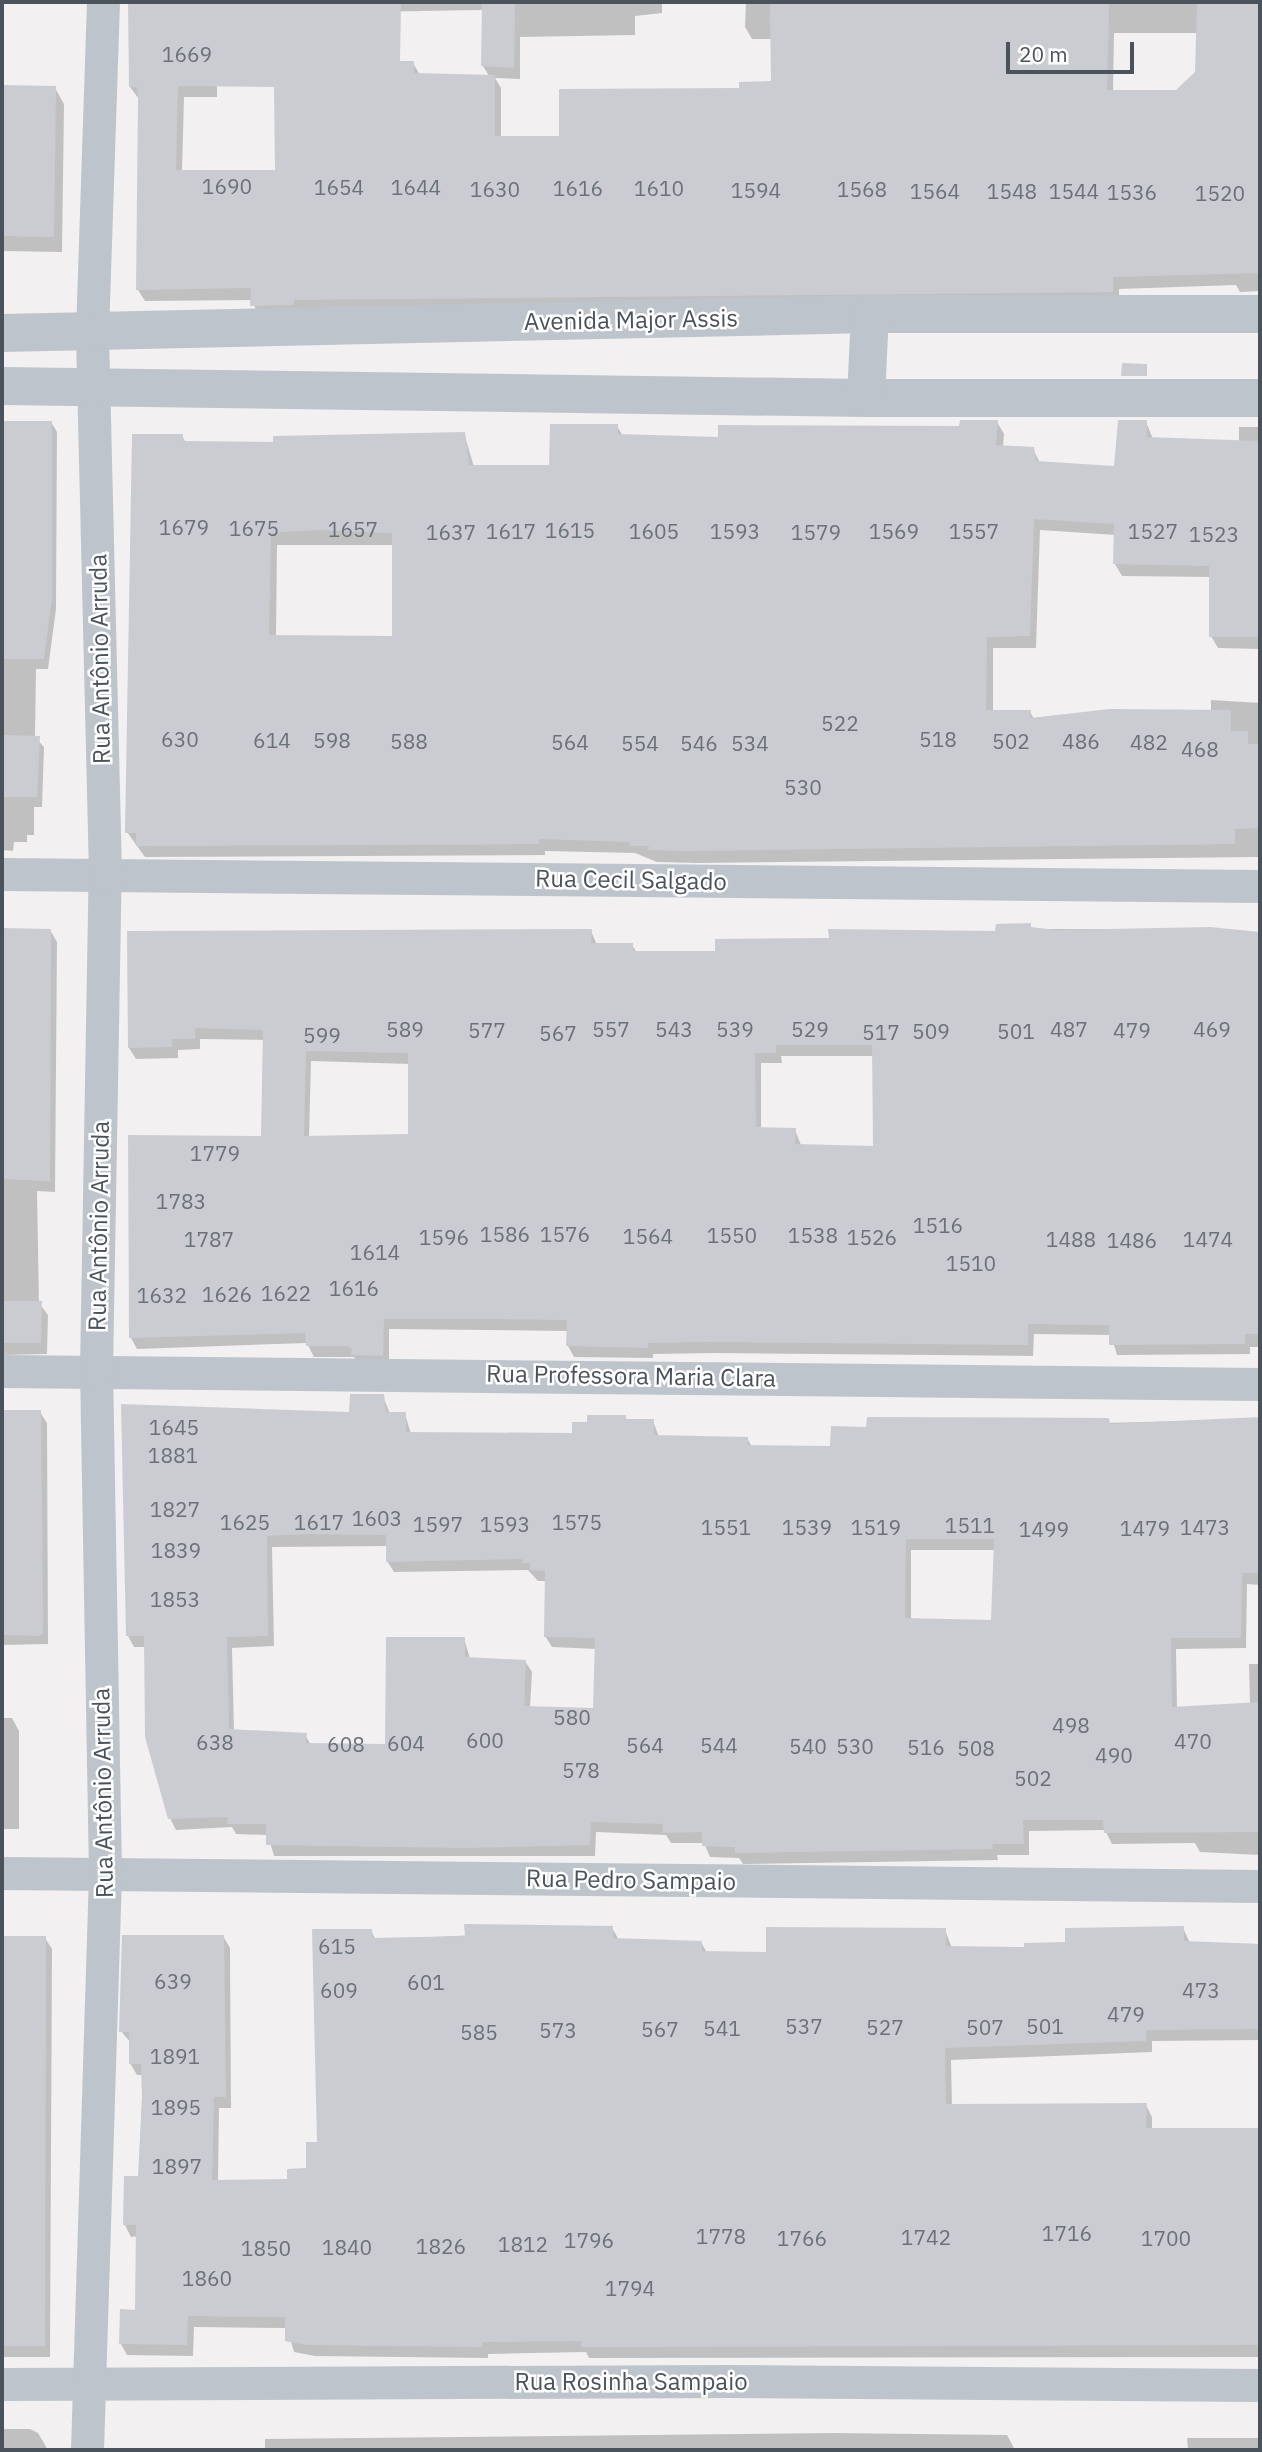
<!DOCTYPE html>
<html>
<head>
<meta charset="utf-8">
<style>
  body { margin:0 }
  #map { position:relative; width:1262px; height:2452px; overflow:hidden; background:#f2f0f0; font-family:"IBM Plex Sans",sans-serif }
  div>[style] { position:absolute }
  .shadow>* { inset:0; background:#0003 }
  .building>* { inset:0; background:#cbccd2 }
  .minor>* { height:33px; margin:-16.5px; padding:0 16.5px; transform-origin:16.5px; border-radius:16.5px; background:#bdc4cb }
  .tertiary>* { height:38px; margin:-19px; padding:0 19px; transform-origin:19px; border-radius:19px; background:#bdc4cb }
  span { translate:-50% -50%; white-space:nowrap; text-align:center; line-height:1.15; -webkit-text-stroke:5px #fff; paint-order:stroke }
  .number-label { font-size:21px; color:#6a7179 }
  .number-label span { -webkit-text-stroke-width:0 }
  .street-label { font-size:24px; color:#4a535b }
  .frame { position:absolute; inset:0; border:4px solid #4a535b; pointer-events:none }
  .scale { position:absolute; left:1006px; top:42px; width:128px; height:32px; box-sizing:border-box; border:4px solid #4a535b; border-top:0; padding-left:9px; font-size:21px; line-height:24px; white-space:nowrap; color:#4a535b; -webkit-text-stroke:5px #fff; paint-order:stroke }
</style>
</head>
<body>
<div id="map">
  <div class="shadow">
    <div style="clip-path:polygon(evenodd,129px 2px,662px 2px,662px 13px,635px 16px,635px 35px,520px 37px,520px 79px,495px 78px,501px 88px,501px 138px,560px 138px,772px 83px,772px 39px,752px 39px,745px 27px,746px 2px,733px 2px,1260px 2px,1260px 291px,1240px 292px,1236px 285px,1119px 289px,1119px 304px,259px 317px,252px 300px,145px 301px,138px 290px,139px 99px,130px 87px,129px 2px,483px 10px,483px 66px,489px 76px,420px 75px,413px 63px,277px 172px,182px 172px,184px 97px,217px 97px,217px 14px,483px 10px,129px 2px,1114px 33px,1198px 33px,1197px 73px,1177px 92px,1113px 92px,1114px 33px)"></div>
    <div style="clip-path:polygon(2px 87px,55px 88px,64px 104px,62px 252px,2px 251px)"></div>
    <div style="clip-path:polygon(51px 422px,57px 432px,56px 609px,48px 669px,36px 669px,35px 737px,44px 747px,42px 807px,34px 807px,34px 835px,27px 835px,27px 842px,14px 842px,13px 851px,2px 850px,2px 423px)"></div>
    <div style="clip-path:polygon(evenodd,997px 422px,1004px 434px,1003px 447px,1033px 449px,1040px 463px,1115px 468px,1146px 422px,1153px 439px,1239px 442px,1239px 427px,1260px 427px,1260px 649px,1218px 648px,1211px 636px,1211px 577px,1122px 576px,1115px 564px,1116px 535px,1040px 530px,1036px 648px,993px 648px,993px 711px,1030px 712px,1034px 719px,1211px 712px,1211px 700px,1260px 703px,1260px 857px,696px 863px,657px 862px,635px 853px,545px 851px,545px 855px,145px 857px,127px 832px,182px 436px,186px 443px,275px 443px,464px 433px,474px 467px,551px 467px,617px 426px,623px 436px,720px 439px,961px 428px,997px 422px,277px 545px,394px 545px,394px 638px,276px 637px,277px 545px)"></div>
    <div style="clip-path:polygon(evenodd,1032px 929px,1210px 929px,1260px 933px,1260px 1347px,1250px 1347px,1250px 1354px,1117px 1355px,1111px 1335px,1034px 1334px,1033px 1356px,714px 1353px,653px 1354px,653px 1358px,574px 1357px,568px 1346px,568px 1331px,389px 1329px,389px 1366px,360px 1366px,354px 1357px,314px 1357px,307px 1343px,137px 1349px,131px 1338px,262px 1138px,265px 1040px,200px 1039px,200px 1049px,178px 1050px,178px 1058px,136px 1059px,129px 1048px,129px 933px,591px 931px,597px 945px,632px 945px,637px 953px,717px 953px,830px 940px,1032px 929px,781px 1056px,874px 1056px,875px 1148px,801px 1145px,795px 1130px,761px 1129px,761px 1063px,782px 1063px,781px 1056px,1032px 929px,311px 1061px,410px 1064px,410px 1136px,309px 1138px,311px 1061px)"></div>
    <div style="clip-path:polygon(2px 930px,50px 930px,57px 942px,55px 1192px,37px 1191px,39px 1303px,48px 1315px,47px 1354px,2px 1355px)"></div>
    <div style="clip-path:polygon(evenodd,383px 1396px,390px 1414px,405px 1414px,411px 1434px,573px 1435px,589px 1423px,625px 1416px,627px 1421px,653px 1421px,659px 1437px,747px 1438px,752px 1447px,831px 1447px,868px 1429px,1260px 1419px,1260px 1585px,1247px 1584px,1246px 1648px,1176px 1649px,1177px 1708px,1250px 1704px,1249px 1664px,1260px 1664px,1260px 1855px,1200px 1852px,1195px 1843px,1112px 1844px,1105px 1830px,1029px 1831px,1029px 1855px,997px 1855px,998px 1860px,743px 1864px,739px 1858px,710px 1857px,704px 1843px,671px 1843px,666px 1835px,596px 1832px,595px 1856px,274px 1856px,268px 1835px,236px 1834px,232px 1827px,176px 1830px,170px 1818px,145px 1647px,134px 1647px,128px 1636px,351px 1414px,383px 1396px,387px 1546px,387px 1561px,394px 1572px,528px 1570px,538px 1581px,547px 1581px,545px 1636px,552px 1647px,597px 1649px,595px 1710px,530px 1708px,532px 1672px,525px 1661px,470px 1659px,464px 1638px,386px 1746px,311px 1745px,305px 1735px,234px 1731px,232px 1648px,274px 1646px,272px 1547px,387px 1546px,383px 1396px,911px 1550px,996px 1550px,993px 1622px,911px 1620px,911px 1550px)"></div>
    <div style="clip-path:polygon(2px 1412px,40px 1412px,47px 1423px,48px 1644px,2px 1645px)"></div>
    <div style="clip-path:polygon(2px 1718px,12px 1718px,19px 1731px,19px 1829px,2px 1829px)"></div>
    <div style="clip-path:polygon(612px 1928px,619px 1940px,701px 1942px,707px 1953px,768px 1953px,945px 1930px,952px 1948px,1026px 1948px,1183px 1928px,1190px 1943px,1260px 1944px,1260px 2040px,1152px 2041px,1152px 2052px,951px 2060px,952px 2106px,1146px 2105px,1152px 2117px,1152px 2130px,1260px 2130px,1260px 2357px,589px 2358px,586px 2352px,488px 2354px,488px 2358px,315px 2356px,294px 2352px,287px 2328px,194px 2327px,193px 2356px,127px 2355px,121px 2344px,137px 2312px,138px 2236px,131px 2237px,125px 2225px,139px 2178px,143px 2075px,137px 2075px,130px 2063px,131px 2043px,121px 2031px,223px 1936px,230px 1948px,231px 2108px,219px 2108px,218px 2182px,288px 2180px,308px 2170px,318px 2144px,371px 1931px,376px 1940px)"></div>
    <div style="clip-path:polygon(2px 1938px,45px 1938px,52px 1949px,50px 2357px,2px 2357px)"></div>
    <div style="clip-path:polygon(2px 2429px,30px 2429px,38px 2433px,48px 2450px,2px 2450px)"></div>
    <div style="clip-path:polygon(833px 2433px,1007px 2435px,1015px 2450px,265px 2450px,265px 2439px)"></div>
    <div style="clip-path:polygon(1187px 2438px,1260px 2438px,1260px 2450px,1188px 2450px)"></div>
  </div>
  <div class="building">
    <div style="clip-path:polygon(evenodd,128px 2px,401px 2px,400px 61px,414px 61px,414px 73px,495px 75px,495px 136px,559px 136px,559px 89px,739px 88px,739px 82px,771px 81px,770px 2px,1109px 2px,1107px 90px,1176px 90px,1195px 72px,1197px 2px,1260px 2px,1260px 273px,1113px 277px,1113px 292px,294px 300px,294px 305px,250px 306px,251px 288px,136px 290px,138px 99px,137px 87px,129px 87px,128px 2px,178px 86px,274px 87px,275px 170px,176px 170px,178px 86px)"></div>
    <div style="clip-path:polygon(482px 2px,515px 2px,514px 68px,481px 66px)"></div>
    <div style="clip-path:polygon(2px 85px,56px 86px,54px 237px,2px 236px)"></div>
    <div style="clip-path:polygon(1122px 363px,1147px 364px,1147px 376px,1121px 376px)"></div>
    <div style="clip-path:polygon(evenodd,960px 420px,998px 420px,996px 445px,1034px 447px,1036px 461px,1114px 466px,1118px 420px,1147px 420px,1147px 437px,1260px 441px,1260px 637px,1209px 637px,1209px 566px,1113px 564px,1114px 524px,1034px 519px,1030px 636px,987px 637px,986px 710px,1031px 710px,1030px 718px,1110px 709px,1231px 710px,1231px 731px,1248px 731px,1248px 744px,1260px 744px,1260px 828px,1235px 829px,1235px 844px,688px 851px,648px 850px,649px 846px,629px 846px,629px 842px,539px 839px,539px 844px,136px 846px,136px 833px,125px 833px,132px 434px,183px 434px,183px 441px,273px 442px,273px 436px,465px 432px,469px 465px,549px 465px,550px 424px,618px 424px,618px 434px,718px 437px,718px 425px,959px 426px,960px 420px,314px 530px,392px 533px,392px 636px,269px 635px,271px 533px,314px 530px)"></div>
    <div style="clip-path:polygon(2px 421px,52px 421px,52px 598px,44px 659px,2px 659px)"></div>
    <div style="clip-path:polygon(2px 735px,40px 736px,37px 797px,2px 797px)"></div>
    <div style="clip-path:polygon(evenodd,1031px 923px,1031px 927px,1056px 930px,1210px 927px,1260px 932px,1260px 1334px,1245px 1334px,1245px 1344px,1109px 1345px,1109px 1325px,1028px 1324px,1028px 1345px,707px 1342px,648px 1343px,648px 1348px,566px 1346px,567px 1320px,494px 1319px,384px 1319px,383px 1356px,351px 1355px,352px 1348px,347px 1346px,306px 1346px,305px 1333px,129px 1338px,128px 1135px,261px 1136px,263px 1030px,195px 1028px,195px 1039px,172px 1039px,172px 1047px,128px 1048px,127px 931px,592px 929px,591px 943px,633px 943px,633px 951px,715px 951px,715px 939px,829px 938px,828px 929px,995px 931px,996px 924px,1031px 923px,776px 1045px,872px 1045px,873px 1146px,795px 1144px,796px 1128px,756px 1127px,755px 1053px,776px 1053px,776px 1045px,1031px 923px,306px 1051px,408px 1053px,408px 1134px,304px 1136px,306px 1051px)"></div>
    <div style="clip-path:polygon(2px 928px,51px 929px,50px 1181px,2px 1179px)"></div>
    <div style="clip-path:polygon(2px 1301px,42px 1301px,41px 1343px,2px 1343px)"></div>
    <div style="clip-path:polygon(evenodd,350px 1394px,384px 1394px,386px 1412px,406px 1412px,406px 1432px,572px 1433px,572px 1422px,587px 1422px,587px 1415px,626px 1415px,626px 1419px,654px 1419px,654px 1435px,748px 1437px,748px 1445px,830px 1446px,831px 1426px,866px 1427px,867px 1417px,1109px 1418px,1110px 1424px,1260px 1417px,1260px 1573px,1242px 1573px,1241px 1638px,1171px 1638px,1172px 1707px,1260px 1702px,1260px 1832px,1104px 1833px,1103px 1820px,1023px 1820px,1024px 1844px,992px 1844px,993px 1849px,735px 1853px,735px 1847px,702px 1846px,702px 1832px,663px 1833px,663px 1824px,591px 1822px,590px 1845px,465px 1848px,266px 1845px,266px 1824px,227px 1824px,228px 1817px,168px 1819px,145px 1737px,144px 1636px,126px 1636px,121px 1404px,349px 1412px,350px 1394px,306px 1534px,386px 1535px,386px 1562px,522px 1559px,522px 1563px,530px 1563px,530px 1570px,545px 1571px,544px 1637px,595px 1638px,593px 1708px,524px 1706px,526px 1660px,465px 1657px,465px 1637px,386px 1637px,385px 1744px,306px 1743px,307px 1733px,229px 1729px,227px 1637px,268px 1636px,267px 1536px,306px 1534px,350px 1394px,906px 1539px,994px 1539px,991px 1620px,905px 1618px,906px 1539px)"></div>
    <div style="clip-path:polygon(2px 1410px,41px 1410px,43px 1607px,43px 1634px,38px 1636px,2px 1635px)"></div>
    <div style="clip-path:polygon(464px 1924px,613px 1926px,613px 1938px,702px 1941px,702px 1951px,766px 1952px,766px 1927px,946px 1928px,946px 1946px,1024px 1947px,1024px 1943px,1065px 1942px,1065px 1928px,1184px 1926px,1184px 1941px,1260px 1944px,1260px 2029px,1146px 2030px,1146px 2041px,945px 2048px,946px 2104px,1147px 2103px,1146px 2128px,1260px 2128px,1260px 2345px,629px 2347px,581px 2347px,581px 2341px,482px 2342px,482px 2347px,307px 2345px,285px 2341px,285px 2317px,188px 2316px,187px 2345px,119px 2344px,120px 2309px,135px 2310px,136px 2225px,123px 2225px,124px 2176px,138px 2176px,142px 2097px,141px 2064px,129px 2064px,129px 2032px,119px 2032px,122px 1935px,224px 1935px,226px 2097px,214px 2097px,212px 2180px,287px 2179px,287px 2169px,306px 2168px,306px 2142px,317px 2142px,312px 1929px,372px 1929px,373px 1938px,465px 1936px)"></div>
    <div style="clip-path:polygon(2px 1936px,46px 1936px,45px 2346px,2px 2346px)"></div>
  </div>
  <div class="minor">
    <div style="left:2px;top:874px;width:1258px;rotate:0.55deg"></div>
    <div style="left:2px;top:1371px;width:1258px;rotate:0.59deg"></div>
    <div style="left:2px;top:1873px;width:1258px;rotate:0.59deg"></div>
    <div style="left:2px;top:2384px;width:724px;rotate:-0.24deg"></div>
    <div style="left:726px;top:2381px;width:534px;rotate:0.43deg"></div>
    <div style="left:87px;top:2450px;width:576px;rotate:-88.21deg"></div>
    <div style="left:105px;top:1874px;width:504px;rotate:-91.02deg"></div>
    <div style="left:96px;top:1370px;width:496px;rotate:-89deg"></div>
    <div style="left:105px;top:874px;width:541px;rotate:-91.38deg"></div>
    <div style="left:92px;top:333px;width:331px;rotate:-88.1deg"></div>
  </div>
  <div class="tertiary">
    <div style="left:2px;top:333px;width:868px;rotate:-1.25deg"></div>
    <div style="left:870px;top:314px;width:390px"></div>
    <div style="left:2px;top:386px;width:864px;rotate:0.8deg"></div>
    <div style="left:866px;top:398px;width:394px"></div>
    <div style="left:866px;top:398px;width:84px;rotate:-87.3deg"></div>
  </div>
  <div class="number-label">
    <span style="left:187px;top:54px">1669</span>
    <span style="left:227px;top:186px">1690</span>
    <span style="left:339px;top:187px">1654</span>
    <span style="left:416px;top:187px">1644</span>
    <span style="left:578px;top:188px">1616</span>
    <span style="left:659px;top:188px">1610</span>
    <span style="left:495px;top:189px">1630</span>
    <span style="left:862px;top:189px">1568</span>
    <span style="left:756px;top:190px">1594</span>
    <span style="left:935px;top:191px">1564</span>
    <span style="left:1012px;top:191px">1548</span>
    <span style="left:1074px;top:191px">1544</span>
    <span style="left:1132px;top:192px">1536</span>
    <span style="left:1220px;top:193px">1520</span>
    <span style="left:184px;top:527px">1679</span>
    <span style="left:254px;top:528px">1675</span>
    <span style="left:353px;top:529px">1657</span>
    <span style="left:570px;top:530px">1615</span>
    <span style="left:511px;top:531px">1617</span>
    <span style="left:654px;top:531px">1605</span>
    <span style="left:735px;top:531px">1593</span>
    <span style="left:894px;top:531px">1569</span>
    <span style="left:974px;top:531px">1557</span>
    <span style="left:1153px;top:531px">1527</span>
    <span style="left:451px;top:532px">1637</span>
    <span style="left:816px;top:532px">1579</span>
    <span style="left:1214px;top:534px">1523</span>
    <span style="left:840px;top:723px">522</span>
    <span style="left:180px;top:739px">630</span>
    <span style="left:938px;top:739px">518</span>
    <span style="left:272px;top:740px">614</span>
    <span style="left:332px;top:740px">598</span>
    <span style="left:409px;top:741px">588</span>
    <span style="left:1011px;top:741px">502</span>
    <span style="left:1081px;top:741px">486</span>
    <span style="left:570px;top:742px">564</span>
    <span style="left:1149px;top:742px">482</span>
    <span style="left:640px;top:743px">554</span>
    <span style="left:699px;top:743px">546</span>
    <span style="left:750px;top:743px">534</span>
    <span style="left:1200px;top:749px">468</span>
    <span style="left:803px;top:787px">530</span>
    <span style="left:405px;top:1029px">589</span>
    <span style="left:611px;top:1029px">557</span>
    <span style="left:674px;top:1029px">543</span>
    <span style="left:735px;top:1029px">539</span>
    <span style="left:810px;top:1029px">529</span>
    <span style="left:1069px;top:1029px">487</span>
    <span style="left:1212px;top:1029px">469</span>
    <span style="left:487px;top:1030px">577</span>
    <span style="left:1132px;top:1030px">479</span>
    <span style="left:931px;top:1031px">509</span>
    <span style="left:1016px;top:1031px">501</span>
    <span style="left:881px;top:1032px">517</span>
    <span style="left:558px;top:1033px">567</span>
    <span style="left:322px;top:1035px">599</span>
    <span style="left:215px;top:1153px">1779</span>
    <span style="left:181px;top:1201px">1783</span>
    <span style="left:938px;top:1225px">1516</span>
    <span style="left:505px;top:1234px">1586</span>
    <span style="left:565px;top:1234px">1576</span>
    <span style="left:732px;top:1235px">1550</span>
    <span style="left:813px;top:1235px">1538</span>
    <span style="left:648px;top:1236px">1564</span>
    <span style="left:444px;top:1237px">1596</span>
    <span style="left:872px;top:1237px">1526</span>
    <span style="left:209px;top:1239px">1787</span>
    <span style="left:1071px;top:1239px">1488</span>
    <span style="left:1208px;top:1239px">1474</span>
    <span style="left:1132px;top:1240px">1486</span>
    <span style="left:375px;top:1252px">1614</span>
    <span style="left:971px;top:1263px">1510</span>
    <span style="left:354px;top:1288px">1616</span>
    <span style="left:286px;top:1293px">1622</span>
    <span style="left:227px;top:1294px">1626</span>
    <span style="left:162px;top:1295px">1632</span>
    <span style="left:174px;top:1427px">1645</span>
    <span style="left:173px;top:1455px">1881</span>
    <span style="left:175px;top:1509px">1827</span>
    <span style="left:377px;top:1518px">1603</span>
    <span style="left:245px;top:1522px">1625</span>
    <span style="left:319px;top:1522px">1617</span>
    <span style="left:577px;top:1522px">1575</span>
    <span style="left:438px;top:1524px">1597</span>
    <span style="left:505px;top:1524px">1593</span>
    <span style="left:970px;top:1525px">1511</span>
    <span style="left:726px;top:1527px">1551</span>
    <span style="left:807px;top:1527px">1539</span>
    <span style="left:876px;top:1527px">1519</span>
    <span style="left:1205px;top:1527px">1473</span>
    <span style="left:1145px;top:1528px">1479</span>
    <span style="left:1044px;top:1529px">1499</span>
    <span style="left:176px;top:1550px">1839</span>
    <span style="left:175px;top:1599px">1853</span>
    <span style="left:572px;top:1717px">580</span>
    <span style="left:1071px;top:1725px">498</span>
    <span style="left:485px;top:1740px">600</span>
    <span style="left:1193px;top:1741px">470</span>
    <span style="left:215px;top:1742px">638</span>
    <span style="left:406px;top:1743px">604</span>
    <span style="left:346px;top:1744px">608</span>
    <span style="left:645px;top:1745px">564</span>
    <span style="left:719px;top:1745px">544</span>
    <span style="left:808px;top:1746px">540</span>
    <span style="left:855px;top:1746px">530</span>
    <span style="left:926px;top:1747px">516</span>
    <span style="left:976px;top:1748px">508</span>
    <span style="left:1114px;top:1755px">490</span>
    <span style="left:581px;top:1770px">578</span>
    <span style="left:1033px;top:1778px">502</span>
    <span style="left:337px;top:1946px">615</span>
    <span style="left:173px;top:1981px">639</span>
    <span style="left:426px;top:1982px">601</span>
    <span style="left:339px;top:1990px">609</span>
    <span style="left:1201px;top:1990px">473</span>
    <span style="left:1126px;top:2014px">479</span>
    <span style="left:804px;top:2026px">537</span>
    <span style="left:1045px;top:2026px">501</span>
    <span style="left:885px;top:2027px">527</span>
    <span style="left:985px;top:2027px">507</span>
    <span style="left:722px;top:2028px">541</span>
    <span style="left:660px;top:2029px">567</span>
    <span style="left:558px;top:2030px">573</span>
    <span style="left:479px;top:2032px">585</span>
    <span style="left:175px;top:2056px">1891</span>
    <span style="left:176px;top:2107px">1895</span>
    <span style="left:177px;top:2166px">1897</span>
    <span style="left:1067px;top:2233px">1716</span>
    <span style="left:721px;top:2236px">1778</span>
    <span style="left:926px;top:2237px">1742</span>
    <span style="left:802px;top:2238px">1766</span>
    <span style="left:1166px;top:2238px">1700</span>
    <span style="left:589px;top:2240px">1796</span>
    <span style="left:523px;top:2244px">1812</span>
    <span style="left:441px;top:2246px">1826</span>
    <span style="left:347px;top:2247px">1840</span>
    <span style="left:266px;top:2248px">1850</span>
    <span style="left:207px;top:2278px">1860</span>
    <span style="left:630px;top:2288px">1794</span>
  </div>
  <div class="street-label">
    <span style="left:631px;top:320px;rotate:-1deg">Avenida Major Assis</span>
    <span style="left:100px;top:659px;rotate:-91deg">Rua Antônio Arruda</span>
    <span style="left:631px;top:880px;rotate:1deg">Rua Cecil Salgado</span>
    <span style="left:99px;top:1226px;rotate:-89deg">Rua Antônio Arruda</span>
    <span style="left:631px;top:1376px;rotate:1deg">Rua Professora Maria Clara</span>
    <span style="left:103px;top:1793px;rotate:-91deg">Rua Antônio Arruda</span>
    <span style="left:631px;top:1880px;rotate:1deg">Rua Pedro Sampaio</span>
    <span style="left:631px;top:2382px">Rua Rosinha Sampaio</span>
  </div>
  <div class="frame"></div>
  <div class="scale">20 m</div>
</div>
</body>
</html>
